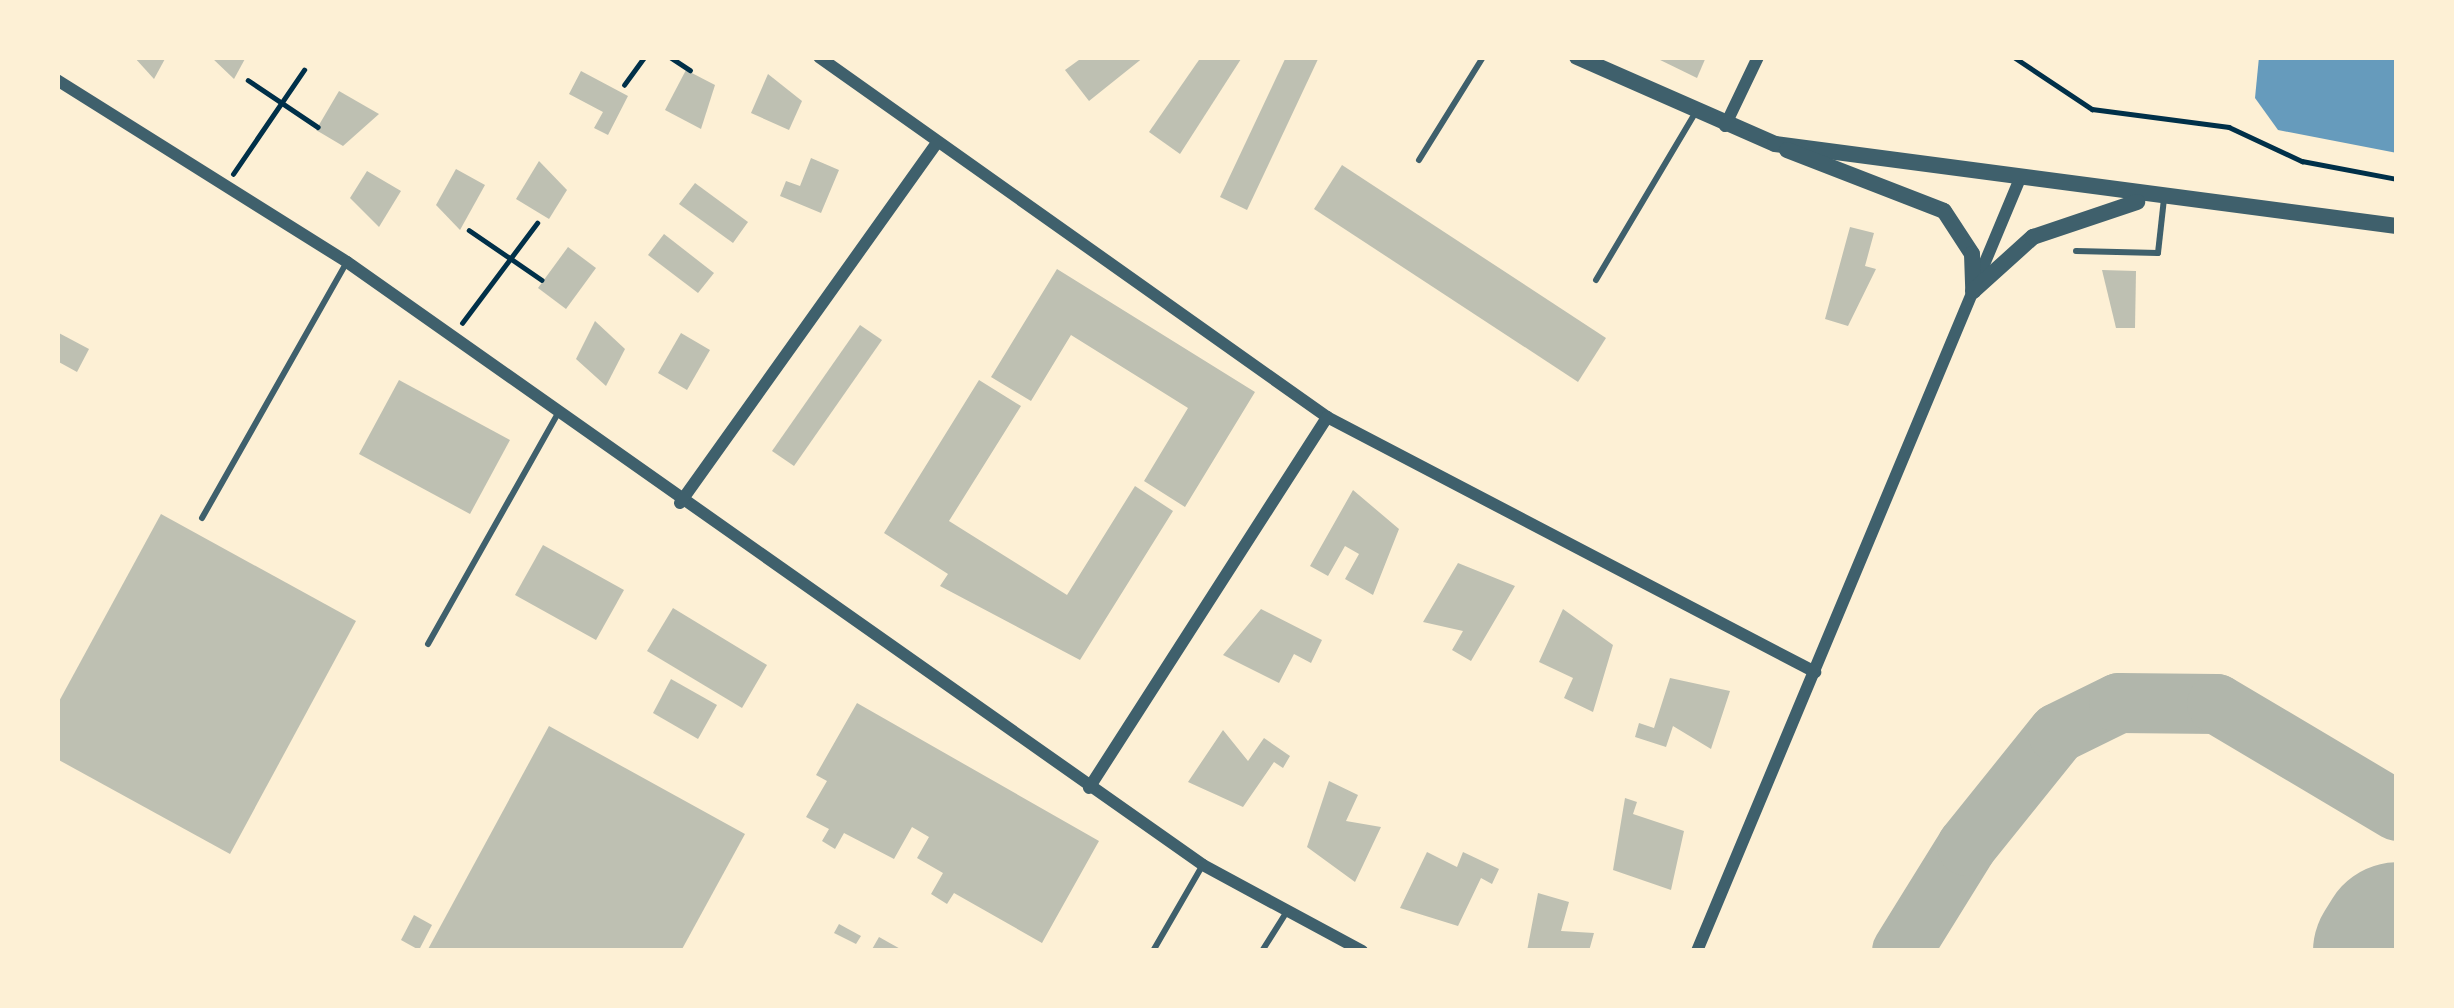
<!DOCTYPE html>
<html>
<head>
<meta charset="utf-8">
<style>
  body { margin:0 }
  #map { position:relative; width:2454px; height:1008px; overflow:hidden; background:#fdf0d5; font-family:Merriweather,serif }
  div>[style] { position:absolute }
  .water>* { inset:0; background:#669bbc }
  .taxiway>* { height:60px; margin:-30px; padding:0 30px; transform-origin:30px; border-radius:30px; background:#b1b6ab }
  .runway>* { height:153px; margin:-76.5px; padding:0 76.5px; transform-origin:76.5px; border-radius:76.5px; background:#b1b6ab }
  .building>* { inset:0; background:#bec0b2 }
  .path>* { height:4.5px; margin:-2.25px; padding:0 2.25px; transform-origin:2.25px; border-radius:2.25px; background:#003049 }
  .service>* { height:6px; margin:-3px; padding:0 3px; transform-origin:3px; border-radius:3px; background:#3f606c }
  .minor>* { height:12px; margin:-6px; padding:0 6px; transform-origin:6px; border-radius:6px; background:#3f606c }
  .tertiary>* { height:16px; margin:-8px; padding:0 8px; transform-origin:8px; border-radius:8px; background:#3f606c }
  span { translate:-50% -50%; white-space:nowrap; text-align:center; line-height:1.15; -webkit-text-stroke:12px #fdf0d5; paint-order:stroke }
  .frame { position:absolute; inset:0; border:60px solid #fdf0d5; pointer-events:none }
</style>
</head>
<body>
<div id="map">
  <div class="water">
    <div style="clip-path:polygon(2259px 57px,2397px 57px,2397px 153px,2278px 130px,2255px 98px)"></div>
  </div>
  <div class="taxiway">
    <div style="left:1902px;top:951px;width:123px;rotate:-58.2deg"></div>
    <div style="left:1967px;top:846px;width:145px;rotate:-51.2deg"></div>
    <div style="left:2058px;top:733px;width:68px;rotate:-26.2deg"></div>
    <div style="left:2119px;top:703px;width:98px;rotate:0.6deg"></div>
    <div style="left:2217px;top:704px;width:209px;rotate:30.7deg"></div>
  </div>
  <div class="runway">
    <div style="left:2389px;top:951px;width:15px;rotate:-58deg"></div>
  </div>
  <div class="building">
    <div style="clip-path:polygon(134px 57px,166px 57px,154px 79px)"></div>
    <div style="clip-path:polygon(211px 57px,246px 57px,234px 79px)"></div>
    <div style="clip-path:polygon(1083px 57px,1144px 57px,1089px 101px,1065px 70px)"></div>
    <div style="clip-path:polygon(1201px 57px,1241px 59px,1180px 154px,1149px 132px)"></div>
    <div style="clip-path:polygon(1286px 57px,1319px 57px,1247px 210px,1220px 197px)"></div>
    <div style="clip-path:polygon(1654px 57px,1706px 57px,1697px 78px)"></div>
    <div style="clip-path:polygon(686px 70px,715px 85px,701px 129px,665px 110px)"></div>
    <div style="clip-path:polygon(581px 71px,628px 96px,608px 135px,594px 128px,603px 112px,569px 94px)"></div>
    <div style="clip-path:polygon(768px 74px,802px 101px,789px 130px,751px 113px)"></div>
    <div style="clip-path:polygon(339px 91px,379px 114px,343px 146px,316px 130px)"></div>
    <div style="clip-path:polygon(811px 158px,839px 170px,821px 213px,780px 196px,786px 181px,800px 186px)"></div>
    <div style="clip-path:polygon(539px 161px,567px 190px,549px 219px,516px 199px)"></div>
    <div style="clip-path:polygon(1342px 165px,1606px 338px,1578px 382px,1314px 209px)"></div>
    <div style="clip-path:polygon(456px 169px,485px 185px,460px 230px,436px 205px)"></div>
    <div style="clip-path:polygon(367px 171px,401px 191px,379px 227px,350px 198px)"></div>
    <div style="clip-path:polygon(695px 183px,748px 222px,733px 243px,679px 204px)"></div>
    <div style="clip-path:polygon(1850px 227px,1874px 233px,1865px 266px,1876px 269px,1848px 326px,1825px 319px)"></div>
    <div style="clip-path:polygon(664px 234px,714px 273px,698px 293px,648px 255px)"></div>
    <div style="clip-path:polygon(568px 247px,596px 268px,566px 309px,538px 288px)"></div>
    <div style="clip-path:polygon(1057px 269px,1255px 392px,1185px 507px,1144px 481px,1188px 408px,1071px 335px,1031px 401px,991px 377px)"></div>
    <div style="clip-path:polygon(2102px 270px,2136px 271px,2135px 328px,2116px 328px)"></div>
    <div style="clip-path:polygon(595px 321px,625px 349px,606px 386px,576px 359px)"></div>
    <div style="clip-path:polygon(860px 325px,882px 340px,794px 466px,772px 451px)"></div>
    <div style="clip-path:polygon(57px 332px,89px 349px,77px 372px,57px 361px)"></div>
    <div style="clip-path:polygon(681px 333px,710px 350px,687px 390px,658px 373px)"></div>
    <div style="clip-path:polygon(399px 380px,510px 440px,470px 514px,359px 454px)"></div>
    <div style="clip-path:polygon(979px 380px,1021px 406px,949px 521px,1067px 595px,1135px 486px,1173px 511px,1080px 660px,940px 586px,948px 574px,884px 533px)"></div>
    <div style="clip-path:polygon(1353px 490px,1399px 529px,1373px 595px,1345px 579px,1359px 554px,1345px 546px,1328px 576px,1310px 566px)"></div>
    <div style="clip-path:polygon(161px 514px,356px 621px,230px 854px,57px 759px,57px 705px)"></div>
    <div style="clip-path:polygon(543px 545px,624px 590px,596px 640px,515px 595px)"></div>
    <div style="clip-path:polygon(1458px 563px,1515px 586px,1471px 661px,1452px 650px,1463px 631px,1423px 622px)"></div>
    <div style="clip-path:polygon(673px 608px,767px 665px,742px 708px,647px 651px)"></div>
    <div style="clip-path:polygon(1261px 609px,1322px 640px,1311px 663px,1294px 654px,1279px 683px,1223px 655px)"></div>
    <div style="clip-path:polygon(1563px 609px,1613px 645px,1593px 712px,1564px 698px,1573px 678px,1539px 662px)"></div>
    <div style="clip-path:polygon(1670px 678px,1730px 691px,1711px 749px,1673px 726px,1666px 747px,1635px 737px,1639px 723px,1654px 728px)"></div>
    <div style="clip-path:polygon(671px 679px,717px 705px,698px 739px,653px 713px)"></div>
    <div style="clip-path:polygon(857px 703px,1099px 841px,1042px 943px,954px 893px,947px 904px,931px 894px,943px 873px,917px 858px,929px 837px,912px 827px,894px 859px,844px 833px,835px 849px,822px 841px,829px 829px,806px 817px,827px 781px,816px 775px)"></div>
    <div style="clip-path:polygon(549px 726px,745px 834px,681px 951px,427px 951px)"></div>
    <div style="clip-path:polygon(1223px 730px,1248px 761px,1264px 738px,1290px 756px,1283px 768px,1274px 762px,1243px 807px,1188px 782px)"></div>
    <div style="clip-path:polygon(1329px 781px,1358px 795px,1346px 821px,1381px 827px,1355px 882px,1307px 847px)"></div>
    <div style="clip-path:polygon(1625px 798px,1637px 802px,1633px 814px,1684px 831px,1671px 890px,1613px 870px)"></div>
    <div style="clip-path:polygon(1427px 852px,1457px 867px,1463px 852px,1499px 869px,1492px 884px,1481px 878px,1458px 926px,1400px 908px)"></div>
    <div style="clip-path:polygon(1538px 893px,1569px 902px,1561px 931px,1594px 933px,1589px 951px,1527px 951px)"></div>
    <div style="clip-path:polygon(414px 915px,432px 925px,419px 950px,401px 940px)"></div>
    <div style="clip-path:polygon(839px 924px,861px 936px,856px 944px,834px 933px)"></div>
    <div style="clip-path:polygon(879px 937px,904px 951px,871px 951px)"></div>
  </div>
  <div class="path">
    <div style="left:670px;top:57px;width:24px;rotate:33deg"></div>
    <div style="left:2014px;top:57px;width:94px;rotate:33.7deg"></div>
    <div style="left:2092px;top:109px;width:138px;rotate:7.5deg"></div>
    <div style="left:2229px;top:127px;width:81px;rotate:25deg"></div>
    <div style="left:2302px;top:161px;width:97px;rotate:10.7deg"></div>
    <div style="left:248px;top:80px;width:84px;rotate:33.9deg"></div>
    <div style="left:624px;top:85px;width:34px;rotate:-54deg"></div>
    <div style="left:233px;top:174px;width:126px;rotate:-55.7deg"></div>
    <div style="left:469px;top:230px;width:88px;rotate:34.4deg"></div>
    <div style="left:462px;top:323px;width:125px;rotate:-53.1deg"></div>
  </div>
  <div class="service">
    <div style="left:1419px;top:160px;width:121px;rotate:-58.1deg"></div>
    <div style="left:2076px;top:251px;width:82px;rotate:1.4deg"></div>
    <div style="left:2158px;top:253px;width:54px;rotate:-83.7deg"></div>
    <div style="left:1596px;top:280px;width:194px;rotate:-59.3deg"></div>
    <div style="left:202px;top:518px;width:294px;rotate:-60.5deg"></div>
    <div style="left:428px;top:644px;width:265px;rotate:-60.6deg"></div>
    <div style="left:1153px;top:951px;width:98px;rotate:-60deg"></div>
    <div style="left:1262px;top:951px;width:45px;rotate:-57.7deg"></div>
  </div>
  <div class="minor">
    <div style="left:819px;top:57px;width:623px;rotate:35.32deg"></div>
    <div style="left:1327px;top:417px;width:551px;rotate:27.59deg"></div>
    <div style="left:57px;top:80px;width:342px;rotate:32.1deg"></div>
    <div style="left:347px;top:262px;width:1047px;rotate:35.16deg"></div>
    <div style="left:1203px;top:865px;width:181px;rotate:28.4deg"></div>
    <div style="left:1725px;top:126px;width:76px;rotate:-64.4deg"></div>
    <div style="left:680px;top:503px;width:440px;rotate:-54.5deg"></div>
    <div style="left:1089px;top:788px;width:441px;rotate:-57.3deg"></div>
    <div style="left:1697px;top:951px;width:835px;rotate:-67.31deg"></div>
  </div>
  <div class="tertiary">
    <div style="left:1577px;top:57px;width:216px;rotate:23.7deg"></div>
    <div style="left:1775px;top:144px;width:627px;rotate:7.51deg"></div>
    <div style="left:1787px;top:150px;width:168px;rotate:21.2deg"></div>
    <div style="left:1944px;top:211px;width:51px;rotate:56.9deg"></div>
    <div style="left:1972px;top:254px;width:37px;rotate:88deg"></div>
    <div style="left:1973px;top:291px;width:81px;rotate:-42deg"></div>
    <div style="left:2033px;top:237px;width:110px;rotate:-18.6deg"></div>
  </div>
  <div class="frame"></div>
</div>
</body>
</html>
